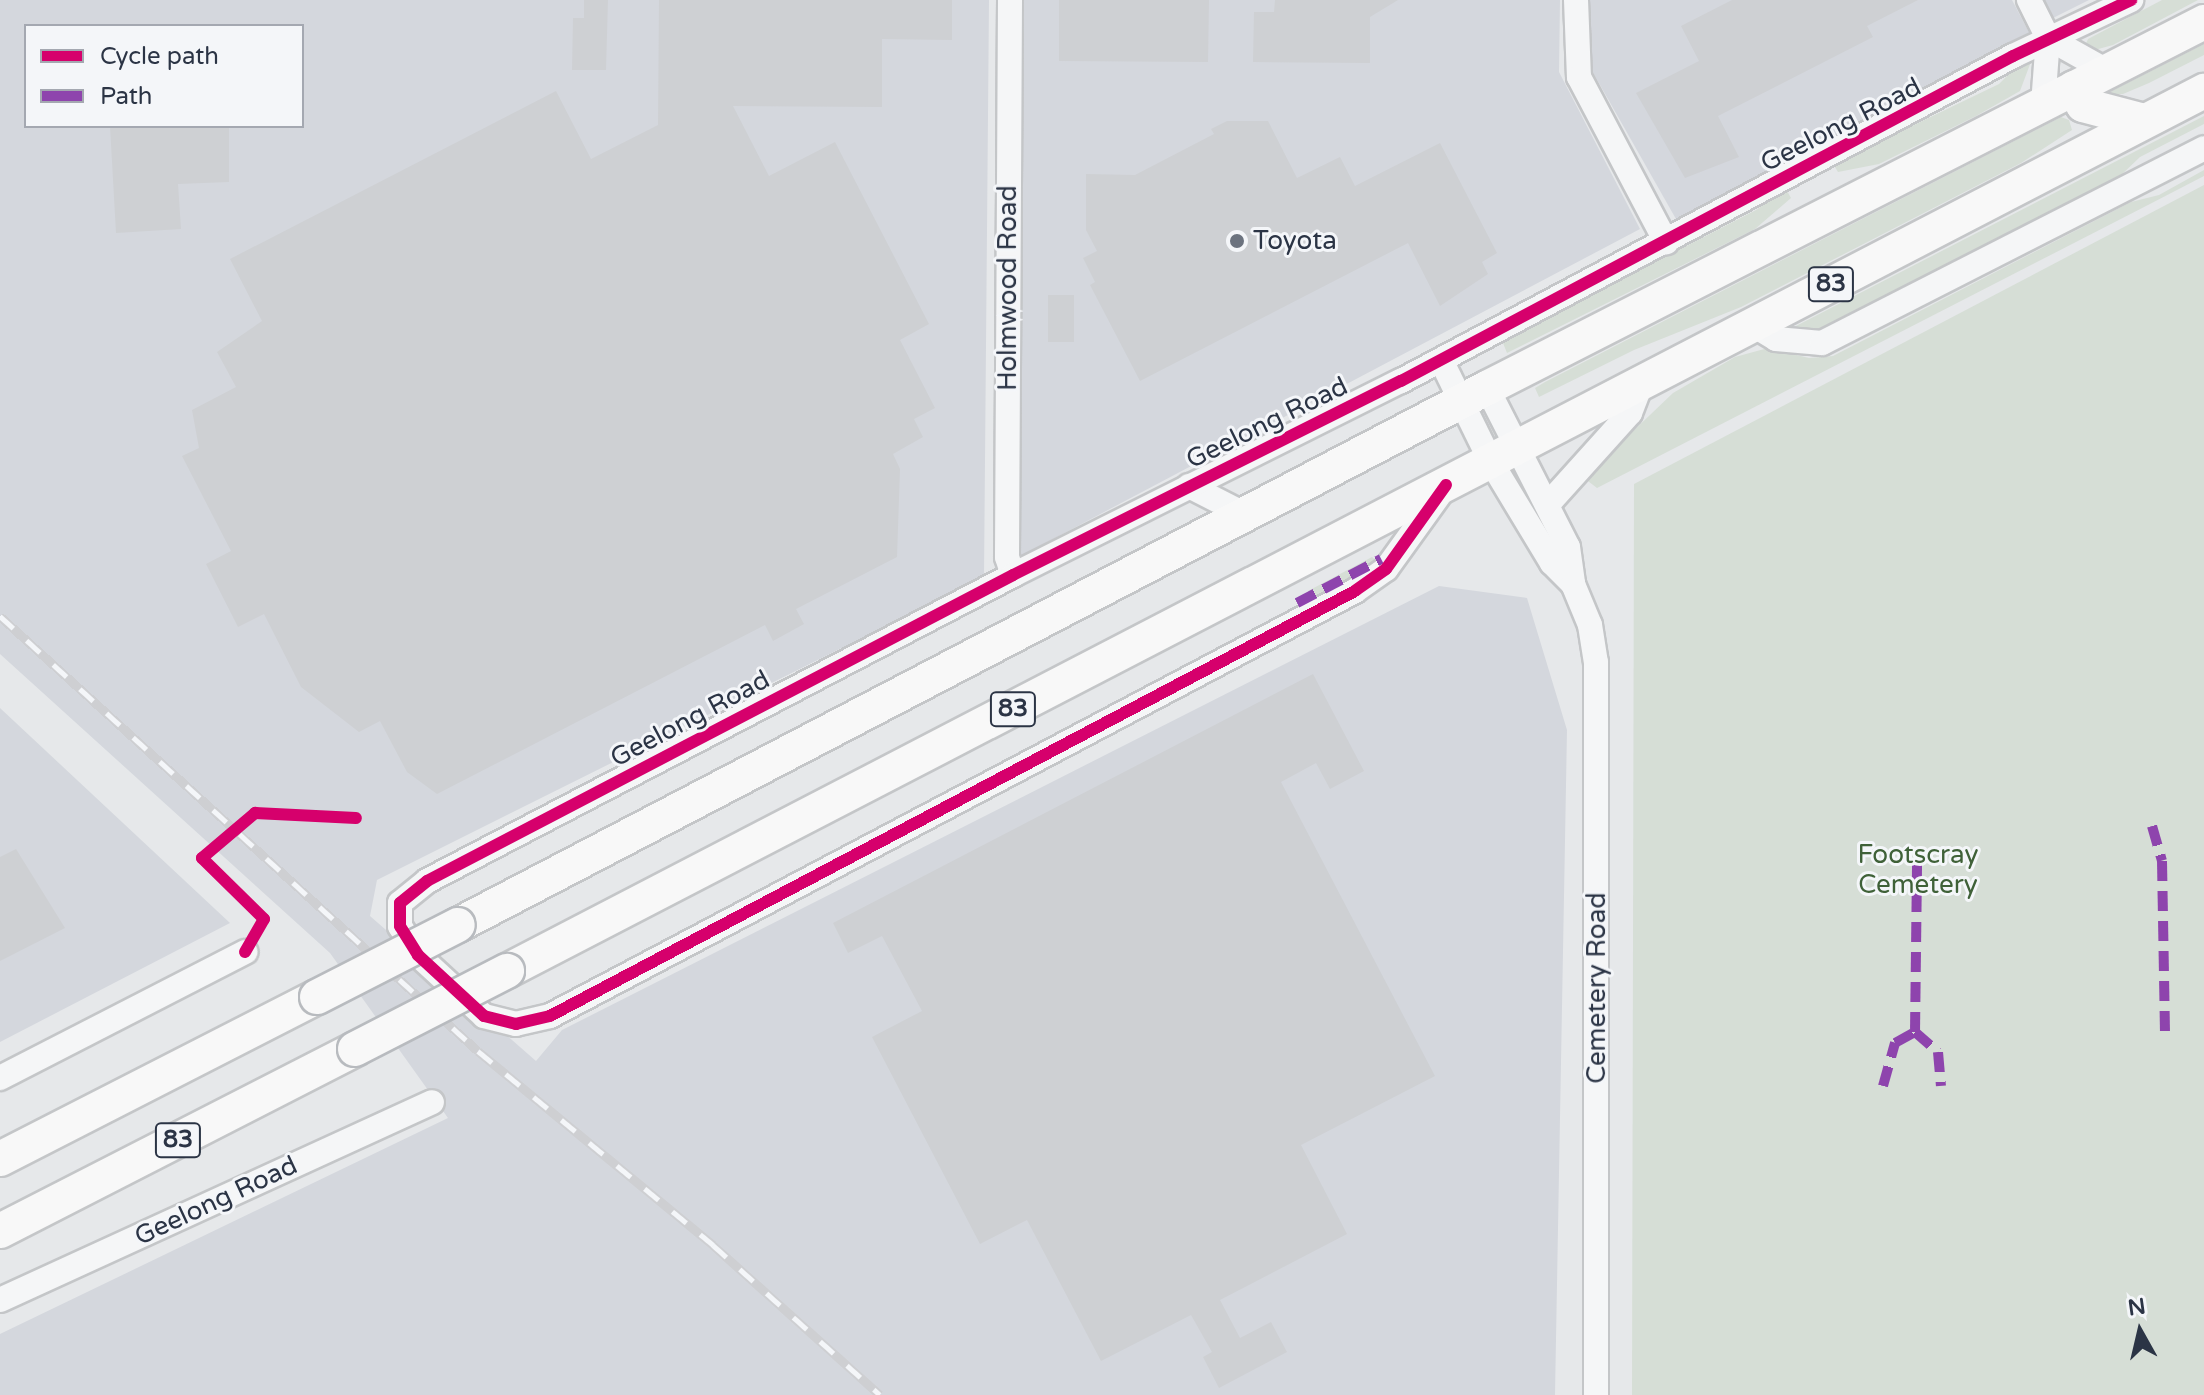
<!DOCTYPE html>
<html>
<head>
<meta charset="utf-8">
<style>
  body { margin:0 }
  #map { position:relative; width:2204px; height:1395px; overflow:hidden; background:#e6e8ea; font-family:"Varela Round",sans-serif }
  div>[style] { position:absolute }
  .built>* { inset:0; background:#d4d7dd }
  .green>* { inset:0; background:#d6ded6 }
  .building>* { inset:0; background:#ced0d3 }
  .roads { filter:drop-shadow(2px 0 #c4c6c8) drop-shadow(-2px 0 #c4c6c8) drop-shadow(0 2px #c4c6c8) drop-shadow(0 -2px #c4c6c8) }
  .minor>* { height:24px; margin:-12px; padding:0 12px; transform-origin:12px; border-radius:12px; background:#f5f6f7 }
  .highway>* { height:34px; margin:-17px; padding:0 17px; transform-origin:17px; border-radius:17px; background:#f8f8f8 }
  .rail>* { height:9px; margin-top:-4.5px; transform-origin:0; background:repeating-linear-gradient(90deg,#f4f6f9 0 18px,#cecfd2 0 36px); box-sizing:border-box; border-block:2px solid #cecfd2 }
  .bridges { filter:drop-shadow(2px 0 #b8bbbf) drop-shadow(-2px 0 #b8bbbf) drop-shadow(0 2px #b8bbbf) drop-shadow(0 -2px #b8bbbf) }
  .highway-bridge>* { height:34px; margin:-17px; padding:0 17px; transform-origin:17px; border-radius:17px; background:#f8f8f8 }
  .quiet>* { height:10px; margin-top:-5px; transform-origin:0; background:repeating-linear-gradient(90deg,#8e44ad 0 20px,transparent 0 30px) }
  .cycleway>* { height:12px; margin:-6px; padding:0 6px; transform-origin:6px; border-radius:6px; background:#d6006c }
  .dots>* { width:22px; height:22px; translate:-50% -50%; box-sizing:border-box; border:4px solid #f4f6f9; border-radius:50% }
  span { translate:-50% -50%; white-space:nowrap; text-align:center; line-height:1.15; -webkit-text-stroke:6px #f4f6f9; paint-order:stroke }
  .shield-label span { padding:2px 6px; background:#f4f6f9; border:2px solid; border-radius:6px; -webkit-text-stroke-width:0 }
  .shield-label { font-size:24px; color:#2b3445; font-weight:700 }
  .street-label { font-size:26px; color:#2b3445 }
  .poi-label { font-size:26px; color:#2b3445 }
  .left { translate:0 -50%; text-align:left }
  .park-label { font-size:26px; color:#3f6138 }
  .legend { position:absolute; left:24px; top:24px; width:280px; height:104px; box-sizing:border-box; background:#f4f6f9; border:2px solid #a4a8b1; margin:0; padding:10px 14px; list-style:none; font-size:24px; color:#2b3445 }
  .legend li { display:flex; align-items:center; gap:16px; height:40px }
  .legend b { width:40px; border:2px solid #a4a8b1 }
  .north { position:absolute; left:2100px; top:1291px; width:80px; height:80px; -webkit-text-stroke:6px #f4f6f9; paint-order:stroke; rotate:352deg; font-size:22px; font-weight:700; line-height:32px; text-align:center; color:#2b3445 }
  .north::after { content:''; display:block; margin:auto; width:28px; height:36px; background:#2b3445; clip-path:polygon(50% 0,100% 100%,50% 72%,0 100%) }
</style>
</head>
<body>
<div id="map">
  <div class="built">
    <div style="clip-path:polygon(evenodd,0 0,989px 0,984px 577px,377px 880px,370px 916px,536px 1061px,562px 1030px,1439px 586px,1527px 598px,1567px 730px,1555px 1395px,0 1395px,0 1334px,448px 1118px,330px 953px,0 654px,0 0,26px 26px,302px 26px,302px 126px,26px 126px,26px 26px)"></div>
    <div style="clip-path:polygon(1021px 0,1560px 0,1559px 72px,1640px 229px,1019px 557px)"></div>
    <div style="clip-path:polygon(1587px 0,2012px 0,2034px 42px,1676px 219px,1587px 62px)"></div>
    <div style="clip-path:polygon(2044px 0,2089px 0,2053px 18px)"></div>
    <div style="clip-path:polygon(0 708px,230px 923px,0 1042px)"></div>
  </div>
  <div class="green">
    <div style="clip-path:polygon(2162px 0,2198px 0,2113px 45px,2091px 51px,2085px 46px,2088px 39px)"></div>
    <div style="clip-path:polygon(2204px 44px,2204px 55px,2149px 83px,2123px 94px,2106px 94px)"></div>
    <div style="clip-path:polygon(2032px 59px,2020px 91px,1976px 116px,1879px 164px,1838px 172px,1833px 164px,1999px 84px,2018px 65px)"></div>
    <div style="clip-path:polygon(2204px 116px,2204px 124px,2140px 157px,2117px 179px,1827px 328px,1793px 334px,1794px 327px)"></div>
    <div style="clip-path:polygon(2061px 117px,2069px 120px,2072px 130px,2021px 163px,1741px 307px,1634px 350px,1539px 397px,1535px 388px,1545px 382px)"></div>
    <div style="clip-path:polygon(2204px 170px,2204px 176px,2148px 205px,1597px 488px,1584px 478px,1673px 393px,1735px 357px,1768px 348px,1809px 358px,1833px 356px,2131px 202px,2159px 195px)"></div>
    <div style="clip-path:polygon(2204px 185px,2204px 1395px,1632px 1395px,1634px 484px)"></div>
    <div style="clip-path:polygon(1786px 189px,1791px 198px,1755px 229px,1507px 353px,1503px 343px,1518px 333px,1756px 210px)"></div>
    <div style="clip-path:polygon(1372px 557px,1378px 562px,1364px 573px,1312px 599px,1308px 591px)"></div>
  </div>
  <div class="building">
    <div style="clip-path:polygon(584px 0,608px 0,606px 70px,572px 70px,573px 18px,584px 18px)"></div>
    <div style="clip-path:polygon(659px 0,952px 0,952px 40px,882px 39px,882px 107px,733px 106px,769px 176px,835px 142px,929px 324px,900px 340px,935px 408px,914px 419px,923px 437px,893px 454px,900px 469px,897px 557px,796px 609px,804px 624px,773px 641px,765px 625px,437px 794px,407px 772px,380px 721px,359px 732px,301px 687px,264px 614px,238px 627px,206px 564px,231px 551px,182px 456px,199px 448px,192px 410px,236px 387px,217px 352px,262px 321px,230px 259px,556px 91px,591px 159px,658px 125px)"></div>
    <div style="clip-path:polygon(1059px 0,1209px 0,1208px 62px,1059px 61px)"></div>
    <div style="clip-path:polygon(1275px 0,1398px 0,1370px 17px,1370px 63px,1253px 62px,1254px 12px,1274px 12px)"></div>
    <div style="clip-path:polygon(1732px 0,1918px 0,1867px 26px,1873px 37px,1718px 116px,1739px 157px,1685px 178px,1636px 93px,1699px 61px,1681px 26px)"></div>
    <div style="clip-path:polygon(1227px 121px,1268px 121px,1297px 178px,1340px 157px,1355px 186px,1440px 143px,1497px 253px,1482px 262px,1488px 274px,1440px 306px,1408px 243px,1140px 381px,1090px 285px,1095px 282px,1083px 258px,1097px 251px,1086px 230px,1086px 174px,1135px 175px,1214px 134px,1211px 129px)"></div>
    <div style="clip-path:polygon(110px 126px,229px 126px,229px 182px,178px 184px,181px 229px,116px 233px)"></div>
    <div style="clip-path:polygon(1048px 295px,1074px 295px,1074px 342px,1048px 342px)"></div>
    <div style="clip-path:polygon(1313px 674px,1364px 771px,1330px 789px,1316px 763px,1281px 782px,1435px 1076px,1301px 1145px,1347px 1234px,1220px 1300px,1240px 1338px,1271px 1322px,1287px 1352px,1219px 1388px,1203px 1357px,1212px 1352px,1191px 1315px,1101px 1361px,1027px 1220px,980px 1244px,872px 1037px,922px 1011px,882px 936px,848px 953px,833px 923px)"></div>
    <div style="clip-path:polygon(16px 849px,65px 928px,0 961px,0 857px)"></div>
  </div>
  <div class="roads">
    <div class="minor">
      <div style="left:1010px;top:0;width:557px;rotate:90.31deg"></div>
      <div style="left:1007px;top:557px;width:19px;rotate:72deg"></div>
      <div style="left:1576px;top:0;width:77px;rotate:87.8deg"></div>
      <div style="left:1579px;top:77px;width:187px;rotate:62.2deg"></div>
      <div style="left:2029px;top:0;width:42px;rotate:63.4deg"></div>
      <div style="left:2048px;top:38px;width:66px;rotate:94.3deg"></div>
      <div style="left:2048px;top:38px;width:68px;rotate:29.2deg"></div>
      <div style="left:1753px;top:325px;width:27px;rotate:31deg"></div>
      <div style="left:1776px;top:339px;width:46px;rotate:5deg"></div>
      <div style="left:1822px;top:343px;width:429px;rotate:-27deg"></div>
      <div style="left:1441px;top:360px;width:114px;rotate:63.9deg"></div>
      <div style="left:1491px;top:462px;width:118px;rotate:58.9deg"></div>
      <div style="left:1552px;top:563px;width:30px;rotate:45deg"></div>
      <div style="left:1487px;top:388px;width:178px;rotate:63deg"></div>
      <div style="left:1568px;top:547px;width:37px;rotate:82deg"></div>
      <div style="left:1573px;top:584px;width:44px;rotate:67.5deg"></div>
      <div style="left:1590px;top:625px;width:37px;rotate:81deg"></div>
      <div style="left:1596px;top:662px;width:733px;rotate:90deg"></div>
      <div style="left:1189px;top:486px;width:64px;rotate:27deg"></div>
      <div style="left:1445px;top:487px;width:101px;rotate:125.7deg"></div>
      <div style="left:1386px;top:569px;width:38px;rotate:145deg"></div>
      <div style="left:1355px;top:591px;width:910px;rotate:152.17deg"></div>
      <div style="left:550px;top:1016px;width:35px;rotate:167deg"></div>
      <div style="left:516px;top:1024px;width:33px;rotate:-166deg"></div>
      <div style="left:484px;top:1016px;width:90px;rotate:-137.3deg"></div>
      <div style="left:418px;top:955px;width:34px;rotate:-122deg"></div>
      <div style="left:400px;top:926px;width:23px;rotate:-90deg"></div>
      <div style="left:400px;top:903px;width:35px;rotate:-39deg"></div>
      <div style="left:427px;top:881px;width:661px;rotate:-27.57deg"></div>
      <div style="left:1013px;top:575px;width:434px;rotate:-26.6deg"></div>
      <div style="left:1401px;top:381px;width:693px;rotate:-27.97deg"></div>
      <div style="left:2013px;top:56px;width:131px;rotate:-25.4deg"></div>
      <div style="left:1549px;top:503px;width:121px;rotate:-48deg"></div>
      <div style="left:1630px;top:413px;width:33px;rotate:-69deg"></div>
      <div style="left:0;top:1078px;width:276px;rotate:-27.2deg"></div>
      <div style="left:0;top:1300px;width:475px;rotate:-24.6deg"></div>
    </div>
    <div class="highway">
      <div style="left:2074px;top:88px;width:19px;rotate:62deg"></div>
      <div style="left:2083px;top:105px;width:63px;rotate:14.7deg"></div>
      <div style="left:458px;top:925px;width:1161px;rotate:-27.56deg"></div>
      <div style="left:1487px;top:388px;width:805px;rotate:-27.04deg"></div>
      <div style="left:507px;top:971px;width:1912px;rotate:-27.41deg"></div>
      <div style="left:0;top:1159px;width:356px;rotate:-27.1deg"></div>
      <div style="left:0;top:1231px;width:399px;rotate:-27.1deg"></div>
    </div>
  </div>
  <div class="rail">
    <div style="left:0;top:616px;width:646px;rotate:42.3deg"></div>
    <div style="left:478px;top:1051px;width:305px;rotate:39.5deg"></div>
    <div style="left:713px;top:1245px;width:224px;rotate:41.9deg"></div>
  </div>
  <div class="bridges">
    <div class="highway-bridge">
      <div style="left:317px;top:997px;width:158px;rotate:-27.1deg"></div>
      <div style="left:355px;top:1049px;width:171px;rotate:-27.2deg"></div>
    </div>
  </div>
  <div class="quiet">
    <div style="left:1297px;top:603px;width:95px;rotate:-27.6deg"></div>
    <div style="left:2152px;top:826px;width:36px;rotate:74deg"></div>
    <div style="left:2162px;top:861px;width:170px;rotate:89deg"></div>
    <div style="left:1915px;top:1032px;width:175px;rotate:-89.3deg"></div>
    <div style="left:1883px;top:1086px;width:45px;rotate:-74.4deg"></div>
    <div style="left:1895px;top:1043px;width:23px;rotate:-29deg"></div>
    <div style="left:1915px;top:1032px;width:30px;rotate:41deg"></div>
    <div style="left:1938px;top:1052px;width:34px;rotate:85deg"></div>
  </div>
  <div class="cycleway">
    <div style="left:1446px;top:485px;width:103px;rotate:125.5deg"></div>
    <div style="left:1386px;top:569px;width:38px;rotate:145deg"></div>
    <div style="left:1355px;top:591px;width:910px;rotate:152.17deg"></div>
    <div style="left:550px;top:1016px;width:35px;rotate:167deg"></div>
    <div style="left:516px;top:1024px;width:33px;rotate:-166deg"></div>
    <div style="left:484px;top:1016px;width:90px;rotate:-137.3deg"></div>
    <div style="left:418px;top:955px;width:34px;rotate:-122deg"></div>
    <div style="left:400px;top:926px;width:23px;rotate:-90deg"></div>
    <div style="left:400px;top:903px;width:35px;rotate:-39deg"></div>
    <div style="left:427px;top:881px;width:661px;rotate:-27.57deg"></div>
    <div style="left:1013px;top:575px;width:434px;rotate:-26.6deg"></div>
    <div style="left:1401px;top:381px;width:693px;rotate:-27.97deg"></div>
    <div style="left:2013px;top:56px;width:131px;rotate:-25.4deg"></div>
    <div style="left:245px;top:952px;width:38px;rotate:-60deg"></div>
    <div style="left:264px;top:919px;width:87px;rotate:-135.5deg"></div>
    <div style="left:202px;top:858px;width:70px;rotate:-40.3deg"></div>
    <div style="left:255px;top:813px;width:101px;rotate:2.8deg"></div>
  </div>
  <div class="dots">
    <div style="left:1237px;top:241px;background:#6c737f"></div>
  </div>
  <div class="shield-label">
    <span style="left:1831px;top:284px">83</span>
    <span style="left:1013px;top:709px">83</span>
    <span style="left:178px;top:1140px">83</span>
  </div>
  <div class="street-label">
    <span style="left:1841px;top:125px;rotate:-27deg">Geelong Road</span>
    <span style="left:1008px;top:288px;rotate:-90deg">Holmwood Road</span>
    <span style="left:1267px;top:423px;rotate:-26deg">Geelong Road</span>
    <span style="left:690px;top:719px;rotate:-28deg">Geelong Road</span>
    <span style="left:1597px;top:988px;rotate:-90deg">Cemetery Road</span>
    <span style="left:216px;top:1201px;rotate:-25deg">Geelong Road</span>
  </div>
  <div class="poi-label">
    <span class="left" style="left:1253px;top:241px">Toyota</span>
  </div>
  <div class="park-label">
    <span style="left:1918px;top:870px">Footscray<br>Cemetery</span>
  </div>
  <ul class="legend">
  <li><b style="height:10px;background:#d6006c"></b>Cycle path</li>
  <li><b style="height:10px;background:#8e44ad"></b>Path</li>
  </ul>
  <div class="north">N</div>
</div>
</body>
</html>
